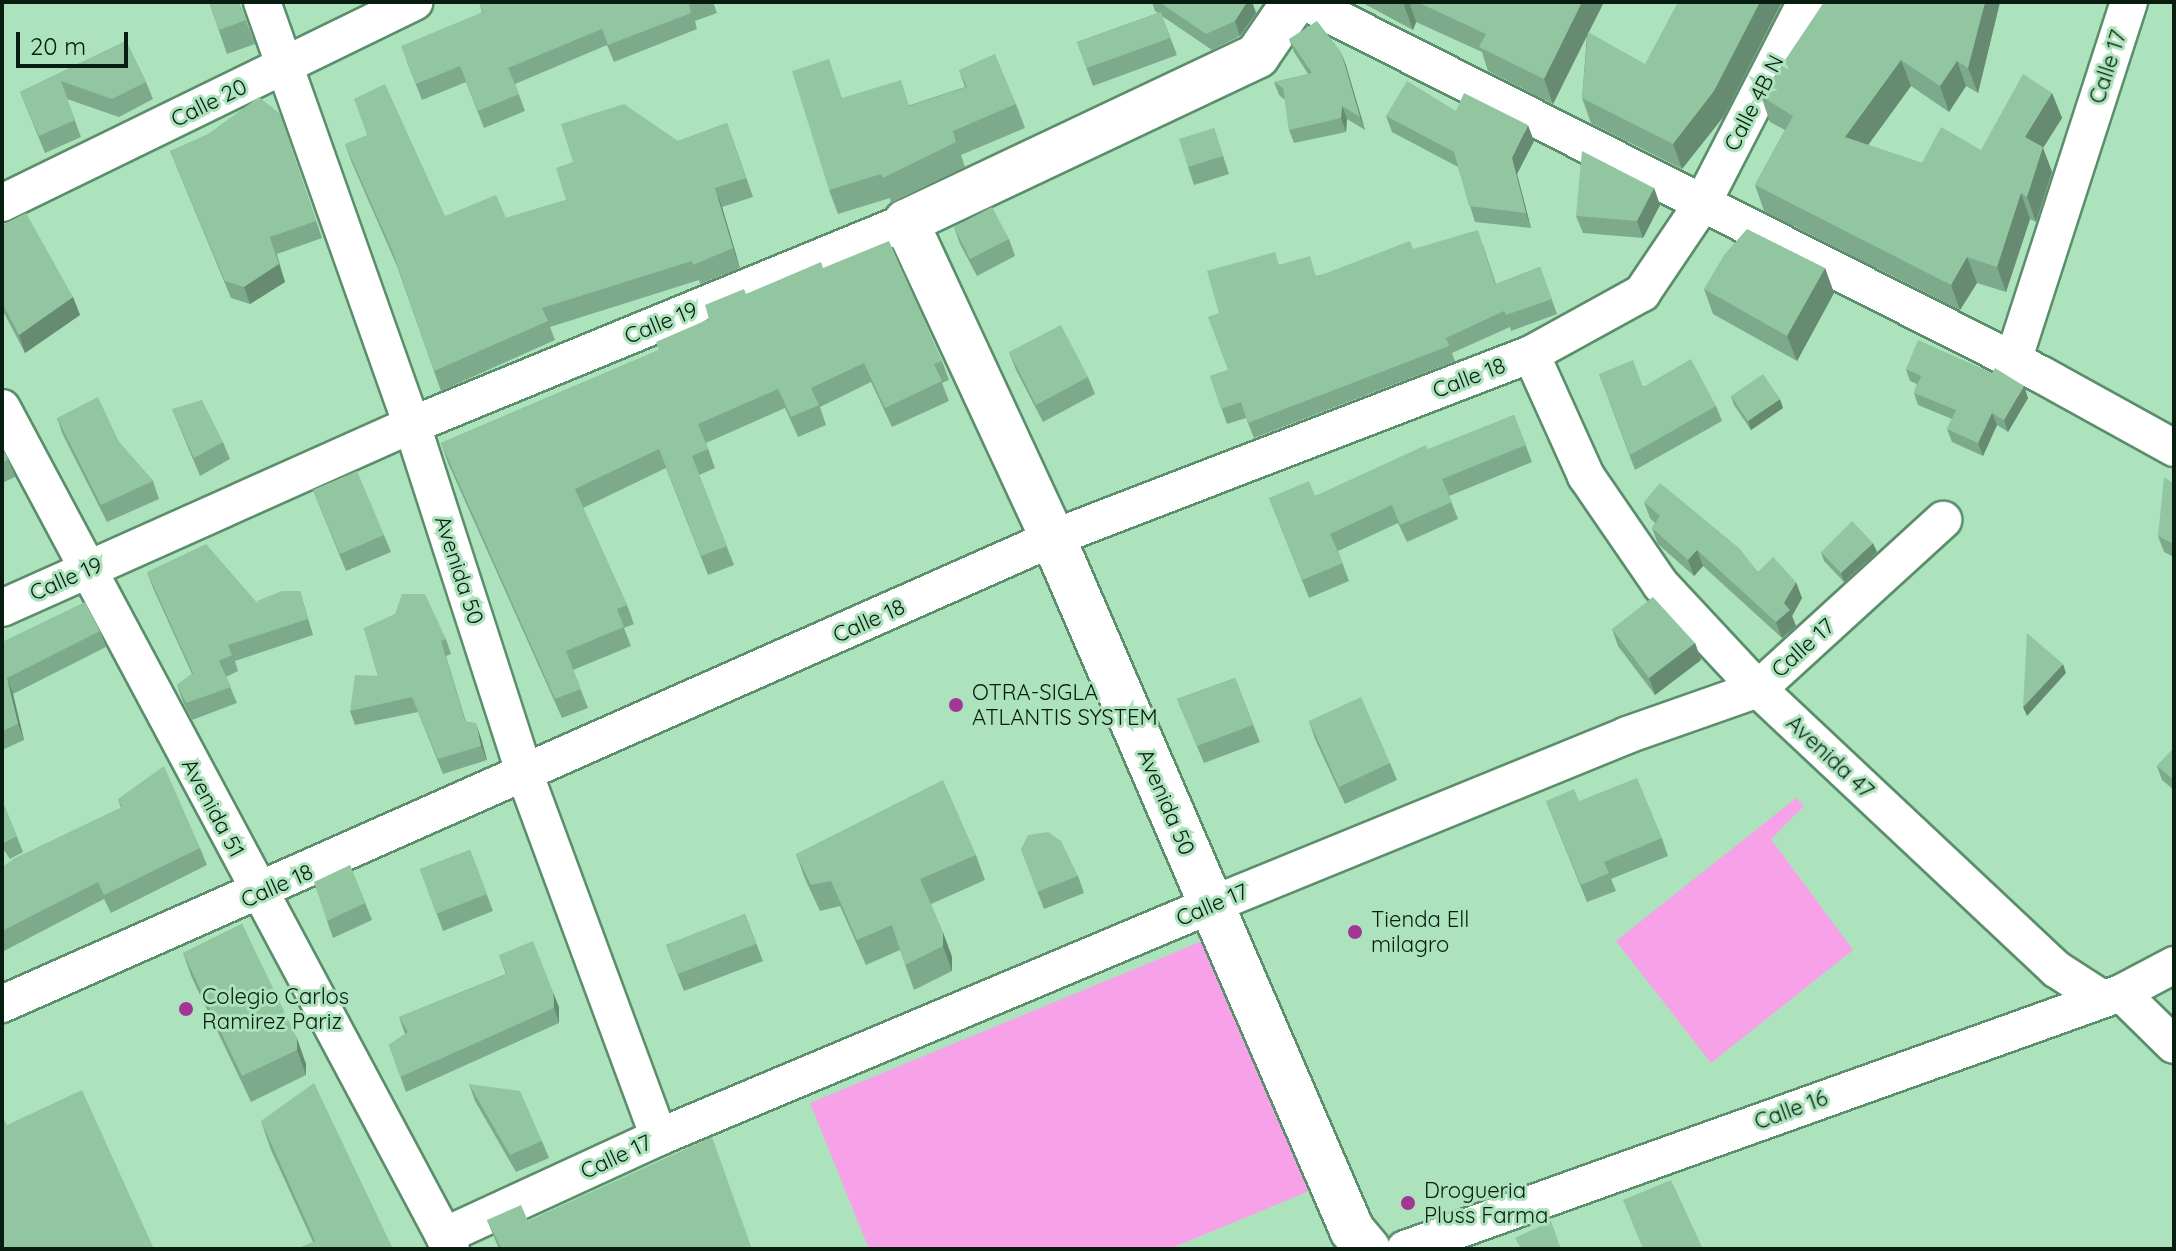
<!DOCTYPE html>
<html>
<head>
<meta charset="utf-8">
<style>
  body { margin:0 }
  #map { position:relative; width:2176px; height:1251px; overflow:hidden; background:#ace3bc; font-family:Quicksand,sans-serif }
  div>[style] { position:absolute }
  .green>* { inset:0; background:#f7a2e8 }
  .roads { filter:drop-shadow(2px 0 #5b8e6b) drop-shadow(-2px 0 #5b8e6b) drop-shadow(0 2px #5b8e6b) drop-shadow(0 -2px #5b8e6b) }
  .street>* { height:36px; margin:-18px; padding:0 18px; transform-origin:18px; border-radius:18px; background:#fff }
  .secondary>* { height:44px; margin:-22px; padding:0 22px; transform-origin:22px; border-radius:22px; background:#fff }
  .wall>* { inset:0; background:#7daa8a }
  .shaded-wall>* { inset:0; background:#668b71 }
  .building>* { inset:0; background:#91c6a1 }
  .dots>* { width:22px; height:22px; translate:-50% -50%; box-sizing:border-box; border:4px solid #ace3bc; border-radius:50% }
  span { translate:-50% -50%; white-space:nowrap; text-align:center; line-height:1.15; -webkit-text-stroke:6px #ace3bc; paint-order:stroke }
  .street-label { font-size:22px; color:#081d0f }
  .poi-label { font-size:22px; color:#081d0f }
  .left { translate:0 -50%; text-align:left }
  .frame { position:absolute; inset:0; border:4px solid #081d0f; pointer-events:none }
  .scale { position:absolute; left:16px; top:32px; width:112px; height:36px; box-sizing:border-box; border:4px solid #081d0f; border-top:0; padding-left:10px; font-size:24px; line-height:28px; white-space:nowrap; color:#081d0f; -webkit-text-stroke:6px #ace3bc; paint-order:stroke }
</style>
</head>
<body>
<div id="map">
  <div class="green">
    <div style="clip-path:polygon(1796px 798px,1804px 806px,1771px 839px,1853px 950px,1711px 1063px,1616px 941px)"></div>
    <div style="clip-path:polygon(1212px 937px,1314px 1189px,1169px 1249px,869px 1249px,810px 1103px)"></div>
  </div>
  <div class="roads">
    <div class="street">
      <div style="left:262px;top:2px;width:449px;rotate:70.5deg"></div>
      <div style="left:412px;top:425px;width:368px;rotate:72.1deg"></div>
      <div style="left:525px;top:775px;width:386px;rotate:69.7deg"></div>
      <div style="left:1305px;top:2px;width:826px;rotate:26.84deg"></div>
      <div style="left:2042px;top:375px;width:151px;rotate:28.9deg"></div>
      <div style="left:2px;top:203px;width:459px;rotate:-26deg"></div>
      <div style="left:1531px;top:354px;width:134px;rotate:65.7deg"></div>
      <div style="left:1586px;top:476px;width:132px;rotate:55.5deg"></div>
      <div style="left:1661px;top:585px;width:142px;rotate:47deg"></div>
      <div style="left:1758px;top:689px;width:409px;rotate:43.2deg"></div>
      <div style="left:2056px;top:969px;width:54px;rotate:32.8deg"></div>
      <div style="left:2013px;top:361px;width:377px;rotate:-72.1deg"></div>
      <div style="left:2px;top:408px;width:953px;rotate:61.9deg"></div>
      <div style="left:2px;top:608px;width:449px;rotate:-24.1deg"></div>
      <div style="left:412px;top:425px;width:534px;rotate:-22.34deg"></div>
      <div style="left:2121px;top:993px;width:74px;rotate:44.5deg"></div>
      <div style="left:2px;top:1004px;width:1150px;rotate:-23.91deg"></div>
      <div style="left:1053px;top:538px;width:512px;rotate:-21.05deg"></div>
      <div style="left:1531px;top:354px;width:127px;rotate:-28.8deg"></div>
      <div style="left:1642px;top:293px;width:107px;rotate:-56deg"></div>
      <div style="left:1702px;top:204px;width:227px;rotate:-62.8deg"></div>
      <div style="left:444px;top:1236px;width:237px;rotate:-24.7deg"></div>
      <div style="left:659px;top:1137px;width:599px;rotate:-22.8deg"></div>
      <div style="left:1211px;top:905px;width:449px;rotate:-22.2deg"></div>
      <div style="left:1627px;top:735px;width:139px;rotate:-19.3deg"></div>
      <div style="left:1758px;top:689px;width:251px;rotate:-42.4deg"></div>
      <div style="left:1405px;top:1249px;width:760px;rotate:-19.67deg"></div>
      <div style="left:2121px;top:993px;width:60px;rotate:-27.8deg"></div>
    </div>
    <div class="secondary">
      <div style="left:1294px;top:2px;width:65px;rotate:124.4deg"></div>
      <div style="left:1257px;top:56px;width:388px;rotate:154.7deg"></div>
      <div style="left:906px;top:222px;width:349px;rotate:65.1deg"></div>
      <div style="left:1053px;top:538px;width:754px;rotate:66.63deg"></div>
      <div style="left:1352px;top:1230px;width:25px;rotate:50deg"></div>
    </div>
  </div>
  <div class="wall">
    <div style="clip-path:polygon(209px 2px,239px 2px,255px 44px,227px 54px)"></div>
    <div style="clip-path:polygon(479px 2px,713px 2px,717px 13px,695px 21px,697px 29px,614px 62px,607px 45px,515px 84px,525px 111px,484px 128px,466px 82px,422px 100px,407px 62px,482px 12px)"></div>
    <div style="clip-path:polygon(1152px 2px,1252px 2px,1256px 13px,1240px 36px,1212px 50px,1162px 16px,1177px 55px,1093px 86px,1077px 42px,1158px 13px,1155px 11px)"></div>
    <div style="clip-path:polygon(1361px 2px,1604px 2px,1588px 32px,1724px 116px,1682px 169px,1591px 123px,1582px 98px,1587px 34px,1553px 104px,1488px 71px,1482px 52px,1416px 22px,1413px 30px)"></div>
    <div style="clip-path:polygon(2000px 2px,1978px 93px,1966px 86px,1949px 112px,1911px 86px,1868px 145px,1922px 163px,1981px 150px,2052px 93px,2062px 118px,2043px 148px,2052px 172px,2036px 222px,2030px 219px,2006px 292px,1977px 283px,1960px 310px,1764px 211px,1755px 185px,1785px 130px,1770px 122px,1761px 96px)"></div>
    <div style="clip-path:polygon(1289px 39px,1341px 52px,1365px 130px,1347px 119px,1346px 132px,1294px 143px,1289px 130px,1285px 100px,1279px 95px,1274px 82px,1308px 74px,1294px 52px)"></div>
    <div style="clip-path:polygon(126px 41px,146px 82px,153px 99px,119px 117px,67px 99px,81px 137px,45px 153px,20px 92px)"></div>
    <div style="clip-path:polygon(959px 70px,1016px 104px,1025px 128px,961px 155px,965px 167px,891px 203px,890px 198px,838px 214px,829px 190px,843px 98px,910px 105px,965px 87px)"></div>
    <div style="clip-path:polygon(1456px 111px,1534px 141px,1517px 174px,1531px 228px,1475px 222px,1458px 167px,1392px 132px,1386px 116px)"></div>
    <div style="clip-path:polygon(279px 113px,322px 238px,277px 254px,285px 282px,250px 304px,231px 298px,170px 151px)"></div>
    <div style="clip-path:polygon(727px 123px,753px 197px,722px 207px,740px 268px,700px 284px,699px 280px,550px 327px,555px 340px,441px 391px,397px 266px,352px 163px,345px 144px,445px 216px,506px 218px,566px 200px,678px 141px)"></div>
    <div style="clip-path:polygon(1214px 128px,1229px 174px,1194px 185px,1188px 167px)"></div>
    <div style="clip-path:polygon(1654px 188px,1660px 205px,1643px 238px,1583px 233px,1576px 216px)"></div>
    <div style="clip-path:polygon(2px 225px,73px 297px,80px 315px,25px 353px,2px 309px)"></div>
    <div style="clip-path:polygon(954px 227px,1009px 239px,1015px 256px,977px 276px,960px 244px)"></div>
    <div style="clip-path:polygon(1483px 245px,1496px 284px,1540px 267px,1557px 314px,1511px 331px,1510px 327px,1452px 353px,1455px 361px,1254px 438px,1246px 418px,1227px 424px,1210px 376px,1228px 370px,1219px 313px,1280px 264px,1317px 276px,1413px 249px)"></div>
    <div style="clip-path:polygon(823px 268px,942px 361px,949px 380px,942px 383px,949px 401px,892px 427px,871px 382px,820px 407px,826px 425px,798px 437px,785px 408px,706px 443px,715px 468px,699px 475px,734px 565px,708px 575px,666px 468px,583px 508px,627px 605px,634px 624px,624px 628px,631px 646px,573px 670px,588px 708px,562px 718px,448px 463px,441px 443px,659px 350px,746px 294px)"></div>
    <div style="clip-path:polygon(1825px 268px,1834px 293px,1797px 361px,1713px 314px,1704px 289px)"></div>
    <div style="clip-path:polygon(1009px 352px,1088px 377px,1095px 394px,1043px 422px,1016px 370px)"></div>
    <div style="clip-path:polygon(1906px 369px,2028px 398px,2008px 432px,1997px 425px,1983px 456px,1952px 442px,1947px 429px,1952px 419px,1918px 405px,1914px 393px,1917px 384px,1910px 381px)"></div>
    <div style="clip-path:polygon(1599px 374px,1716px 406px,1722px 421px,1635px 470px)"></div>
    <div style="clip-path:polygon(1731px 396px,1783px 408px,1751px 430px,1734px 405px)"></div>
    <div style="clip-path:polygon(172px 409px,223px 442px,230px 459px,200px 476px)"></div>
    <div style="clip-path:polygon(1514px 415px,1532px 462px,1449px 496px,1458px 519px,1407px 542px,1398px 523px,1338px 551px,1349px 581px,1309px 598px,1269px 498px,1315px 496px)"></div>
    <div style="clip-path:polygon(57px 418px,119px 442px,153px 481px,159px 499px,107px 522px,63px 435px)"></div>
    <div style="clip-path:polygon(2px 447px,8px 459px,15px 477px,2px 483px)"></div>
    <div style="clip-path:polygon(2174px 484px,2174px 557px,2164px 552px,2158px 536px)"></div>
    <div style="clip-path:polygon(313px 490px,384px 535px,391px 552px,346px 571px)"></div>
    <div style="clip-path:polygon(1644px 502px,1802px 598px,1792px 616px,1796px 626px,1782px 638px,1703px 566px,1694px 576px,1658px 544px,1652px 528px,1655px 523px,1650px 518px)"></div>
    <div style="clip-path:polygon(1821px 552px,1877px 552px,1844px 582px,1824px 561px)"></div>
    <div style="clip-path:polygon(147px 572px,258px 605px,300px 591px,313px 635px,235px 661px,238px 671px,226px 677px,237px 703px,192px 720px,183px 702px,177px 685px,192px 674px,153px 588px)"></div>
    <div style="clip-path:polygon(364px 628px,446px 639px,451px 654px,446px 656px,466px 722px,481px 738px,487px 760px,443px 774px,418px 712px,355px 725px,350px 711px,378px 676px)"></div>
    <div style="clip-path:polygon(1612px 629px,1695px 643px,1701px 660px,1655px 695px,1618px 646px)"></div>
    <div style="clip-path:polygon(100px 631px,106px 647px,13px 694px,24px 740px,2px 750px,2px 642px)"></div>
    <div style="clip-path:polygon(1235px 678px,1260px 742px,1204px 763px,1177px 699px)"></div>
    <div style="clip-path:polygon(1309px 721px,1390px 763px,1397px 780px,1345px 804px,1315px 739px)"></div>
    <div style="clip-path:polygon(2174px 748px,2174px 790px,2162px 780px,2157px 766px)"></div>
    <div style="clip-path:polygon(118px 799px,200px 848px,207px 865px,111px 913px,104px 899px,2px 952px,2px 867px,121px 808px)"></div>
    <div style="clip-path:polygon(2px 800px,23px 852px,10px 859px,2px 847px)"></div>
    <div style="clip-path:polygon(1546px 801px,1579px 801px,1662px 838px,1668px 856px,1611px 879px,1616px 891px,1587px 902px)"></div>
    <div style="clip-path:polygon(1021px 849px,1078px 876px,1084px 893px,1044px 909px)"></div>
    <div style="clip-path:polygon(470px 850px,493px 911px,443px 931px,420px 869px)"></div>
    <div style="clip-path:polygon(796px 854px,976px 855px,985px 880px,931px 904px,952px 957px,952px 971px,914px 990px,900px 950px,866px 965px,840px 906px,820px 911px,805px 879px)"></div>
    <div style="clip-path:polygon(350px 865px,372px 920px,333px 938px,327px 921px)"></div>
    <div style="clip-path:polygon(745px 914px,763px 961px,684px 991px,666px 945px)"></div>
    <div style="clip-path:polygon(242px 924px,306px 1064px,306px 1075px,251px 1102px,192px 978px,183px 953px)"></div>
    <div style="clip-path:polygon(499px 955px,559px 1007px,559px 1023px,406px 1092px,389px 1045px,405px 1034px,399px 1017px,506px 974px)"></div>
    <div style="clip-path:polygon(469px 1084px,542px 1141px,549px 1158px,516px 1172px,475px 1101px)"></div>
    <div style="clip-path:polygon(261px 1121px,393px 1249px,313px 1242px,271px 1150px)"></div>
    <div style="clip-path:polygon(487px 1220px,528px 1221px,753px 1249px,499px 1249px)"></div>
  </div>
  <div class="shaded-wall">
    <div style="clip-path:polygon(1247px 2px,1252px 2px,1256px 13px,1240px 36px,1235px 21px)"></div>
    <div style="clip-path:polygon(1405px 2px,1409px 2px,1416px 22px,1413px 30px,1404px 5px)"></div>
    <div style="clip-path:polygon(1582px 2px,1604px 2px,1553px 104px,1544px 79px)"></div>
    <div style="clip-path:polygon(1760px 2px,1782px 2px,1724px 116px,1682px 169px,1673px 144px)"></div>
    <div style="clip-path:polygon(1985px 2px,2000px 2px,1978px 93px,1968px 68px)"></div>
    <div style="clip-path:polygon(1341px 52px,1346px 65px,1365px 130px,1360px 117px)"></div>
    <div style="clip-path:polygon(1901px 60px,1911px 86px,1855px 163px,1845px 137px)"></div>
    <div style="clip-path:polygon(1957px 61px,1966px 86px,1949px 112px,1940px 86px)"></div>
    <div style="clip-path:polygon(2052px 93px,2062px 118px,2043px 148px,2052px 172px,2036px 222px,2027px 197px,2025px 137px)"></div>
    <div style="clip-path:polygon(1342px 106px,1347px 119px,1346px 132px,1341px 118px)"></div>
    <div style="clip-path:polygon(1528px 125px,1534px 141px,1517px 174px,1531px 228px,1526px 213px,1512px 158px)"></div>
    <div style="clip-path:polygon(715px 188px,722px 207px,740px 268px,733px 248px)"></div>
    <div style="clip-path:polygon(1654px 188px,1660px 205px,1643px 238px,1637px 221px)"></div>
    <div style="clip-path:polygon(2021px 193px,2030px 219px,2006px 292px,1997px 267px)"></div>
    <div style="clip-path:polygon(270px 237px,285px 282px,250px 304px,244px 287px)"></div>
    <div style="clip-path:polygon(1967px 257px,1977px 283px,1960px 310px,1951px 285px)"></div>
    <div style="clip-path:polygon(1825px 268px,1834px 293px,1797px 361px,1787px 336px)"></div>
    <div style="clip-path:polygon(73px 297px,80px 315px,25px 353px,19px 335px)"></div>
    <div style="clip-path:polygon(2024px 386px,2028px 398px,2008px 432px,2004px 420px)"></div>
    <div style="clip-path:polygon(1780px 399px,1783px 408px,1751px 430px,1748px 421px)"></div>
    <div style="clip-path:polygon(1992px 413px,1997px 425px,1983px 456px,1978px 443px)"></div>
    <div style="clip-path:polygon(1873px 543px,1877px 552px,1844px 582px,1841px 573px)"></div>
    <div style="clip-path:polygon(1697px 550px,1703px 566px,1694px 576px,1688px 560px)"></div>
    <div style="clip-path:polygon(1796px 582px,1802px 598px,1792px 616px,1796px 626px,1782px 638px,1776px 622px,1784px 603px)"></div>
    <div style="clip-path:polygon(1695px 643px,1701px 660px,1655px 695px,1649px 678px)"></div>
    <div style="clip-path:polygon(2063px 664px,2066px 673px,2027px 716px,2023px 707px)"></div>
    <div style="clip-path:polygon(7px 678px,13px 694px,24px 740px,18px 724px)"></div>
    <div style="clip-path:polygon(476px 723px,481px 738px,487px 760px,481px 746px)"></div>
    <div style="clip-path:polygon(943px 932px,952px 957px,952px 971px,943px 946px)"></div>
    <div style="clip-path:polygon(553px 992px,559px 1007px,559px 1023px,554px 1008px)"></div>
    <div style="clip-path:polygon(297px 1038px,306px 1064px,306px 1075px,297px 1050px)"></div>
  </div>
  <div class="building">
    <div style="clip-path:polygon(209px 2px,239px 2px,246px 20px,219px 30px)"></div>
    <div style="clip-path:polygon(479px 2px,697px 2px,689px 5px,691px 13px,608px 45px,602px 29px,508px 68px,519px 94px,478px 111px,460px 66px,416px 84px,401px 46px,483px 12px)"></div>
    <div style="clip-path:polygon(1159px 2px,1247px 2px,1235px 21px,1206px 34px)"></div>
    <div style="clip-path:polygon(1417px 2px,1582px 2px,1544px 79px,1479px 47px,1486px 34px)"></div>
    <div style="clip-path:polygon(1678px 2px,1760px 2px,1714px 91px,1673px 144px,1582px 98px,1588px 32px,1645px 64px)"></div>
    <div style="clip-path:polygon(1824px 2px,1985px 2px,1968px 68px,1957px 61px,1940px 86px,1901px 60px,1845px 137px,1922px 163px,1941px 127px,1981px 150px,2023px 74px,2052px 93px,2025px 137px,2043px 147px,2027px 197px,2021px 193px,1997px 267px,1967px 257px,1951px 285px,1755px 185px,1793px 116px,1761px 96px)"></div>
    <div style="clip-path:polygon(1161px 12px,1170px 38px,1087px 68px,1077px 42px)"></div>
    <div style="clip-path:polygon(1317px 21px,1341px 52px,1360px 117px,1342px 106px,1341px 118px,1289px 130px,1283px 88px,1274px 82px,1312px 73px,1289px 39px)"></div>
    <div style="clip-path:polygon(126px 41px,146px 82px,112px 99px,61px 81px,75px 120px,39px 136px,20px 92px)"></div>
    <div style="clip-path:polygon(995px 54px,1016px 104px,953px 131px,956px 142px,883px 178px,881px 174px,829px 190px,792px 71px,829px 59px,842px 98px,901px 80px,909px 106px,967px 87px,959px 70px)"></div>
    <div style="clip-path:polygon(1407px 81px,1456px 111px,1464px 93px,1528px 125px,1512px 158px,1526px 213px,1469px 206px,1454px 152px,1386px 116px)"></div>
    <div style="clip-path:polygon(385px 84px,445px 216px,496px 195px,506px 218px,566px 200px,556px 168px,573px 162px,561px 124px,624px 104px,678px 141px,727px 123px,746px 178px,715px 188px,733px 248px,693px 265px,692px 261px,542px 308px,548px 321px,434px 371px,392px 250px,345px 144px,367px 135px,354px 99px)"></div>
    <div style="clip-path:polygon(259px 97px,279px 113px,316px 221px,270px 237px,279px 264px,244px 287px,225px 281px,170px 151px,208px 134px)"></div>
    <div style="clip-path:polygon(1214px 128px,1223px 156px,1188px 167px,1179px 139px)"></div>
    <div style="clip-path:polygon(1582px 151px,1654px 188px,1637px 221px,1576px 216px)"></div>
    <div style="clip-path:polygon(992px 207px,1009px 239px,970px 259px,954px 227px)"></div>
    <div style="clip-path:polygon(26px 213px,73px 297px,19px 335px,2px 303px,2px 225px)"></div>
    <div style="clip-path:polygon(1747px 229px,1825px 268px,1787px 336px,1704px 289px,1724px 255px)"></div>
    <div style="clip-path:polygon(1478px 230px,1495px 284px,1540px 267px,1552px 299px,1506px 315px,1504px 311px,1446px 338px,1449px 346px,1248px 423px,1241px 402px,1221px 409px,1210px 376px,1228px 370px,1208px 317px,1219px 313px,1207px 271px,1275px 252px,1279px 265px,1310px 256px,1316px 277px,1410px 241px,1413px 249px)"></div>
    <div style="clip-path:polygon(889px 241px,942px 361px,934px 364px,942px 381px,885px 408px,864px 363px,811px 388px,819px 405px,791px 417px,778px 389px,698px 424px,708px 449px,692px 456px,727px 546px,701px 556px,659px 449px,575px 489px,627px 605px,617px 609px,624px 627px,566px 651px,581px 689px,555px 699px,441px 443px,659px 350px,656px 342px,709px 319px,705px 305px,744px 289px,746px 294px,821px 262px,823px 268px)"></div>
    <div style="clip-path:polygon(1061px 325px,1088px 377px,1036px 405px,1009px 352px)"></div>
    <div style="clip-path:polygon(1918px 340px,1992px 373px,1995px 368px,2024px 386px,2004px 420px,1992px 413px,1978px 443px,1947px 429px,1956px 410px,1914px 393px,1921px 376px,1906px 369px)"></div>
    <div style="clip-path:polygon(1691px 359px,1716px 406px,1630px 455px,1599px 374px,1633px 360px,1643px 387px)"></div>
    <div style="clip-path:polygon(1763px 374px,1780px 399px,1748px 421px,1731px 396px)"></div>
    <div style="clip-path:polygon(98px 397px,119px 442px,153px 481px,101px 505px,57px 418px)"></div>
    <div style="clip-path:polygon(202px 400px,223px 442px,194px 458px,172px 409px)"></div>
    <div style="clip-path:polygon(1514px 415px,1526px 445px,1442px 479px,1452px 502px,1400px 525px,1392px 505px,1330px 534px,1343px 563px,1302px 580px,1269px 498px,1309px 481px,1315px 496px,1426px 445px,1428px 449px)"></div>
    <div style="clip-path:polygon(2px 447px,8px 459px,2px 463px)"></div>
    <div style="clip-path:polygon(357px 471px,384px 535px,340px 554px,313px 490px)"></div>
    <div style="clip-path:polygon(2164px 477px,2174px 484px,2174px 544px,2158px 536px)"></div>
    <div style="clip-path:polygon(1660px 483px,1739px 548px,1758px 572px,1773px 557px,1796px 582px,1784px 603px,1790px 610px,1776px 622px,1697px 550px,1688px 560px,1652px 528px,1660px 516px,1644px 502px)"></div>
    <div style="clip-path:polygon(1852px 521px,1873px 543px,1841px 573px,1821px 552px)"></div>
    <div style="clip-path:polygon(206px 544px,259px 605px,257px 601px,282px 591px,300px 591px,308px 619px,228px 645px,232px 655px,219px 661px,231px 687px,186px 703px,177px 685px,193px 673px,147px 572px)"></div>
    <div style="clip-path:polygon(402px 594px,425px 594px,446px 639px,441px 641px,465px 721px,476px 723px,481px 746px,438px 759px,412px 697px,350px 711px,355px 675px,378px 676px,364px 628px,395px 614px)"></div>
    <div style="clip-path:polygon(1653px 597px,1695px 643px,1649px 678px,1612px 629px)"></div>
    <div style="clip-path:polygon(85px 602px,100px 631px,7px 678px,18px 724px,2px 731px,2px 642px)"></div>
    <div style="clip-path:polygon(2027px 633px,2063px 664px,2023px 707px)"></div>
    <div style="clip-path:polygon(1235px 678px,1253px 725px,1197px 746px,1177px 699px)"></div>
    <div style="clip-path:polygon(1361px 697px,1390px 763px,1339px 787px,1309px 721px)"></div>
    <div style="clip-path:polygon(2174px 748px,2174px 780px,2157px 766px)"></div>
    <div style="clip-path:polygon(164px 766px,200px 848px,104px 895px,98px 882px,2px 931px,2px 867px,15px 858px,122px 807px,118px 799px)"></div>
    <div style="clip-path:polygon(1637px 778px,1662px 838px,1604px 862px,1609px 873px,1581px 885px,1546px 801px,1574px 789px,1579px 801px)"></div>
    <div style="clip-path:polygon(943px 780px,976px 855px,920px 879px,943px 932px,943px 946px,905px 965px,892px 925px,857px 940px,831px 881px,811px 885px,796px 854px)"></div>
    <div style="clip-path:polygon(2px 800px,17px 836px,4px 843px,2px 840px)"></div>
    <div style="clip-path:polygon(1048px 832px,1061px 841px,1078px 876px,1037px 892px,1021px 849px,1028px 835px)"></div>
    <div style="clip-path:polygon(470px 850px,487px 894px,436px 914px,420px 869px)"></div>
    <div style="clip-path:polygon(350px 865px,365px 903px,327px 921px,314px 882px)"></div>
    <div style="clip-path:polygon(745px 914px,756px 944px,678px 974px,666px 945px)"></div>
    <div style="clip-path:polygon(242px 924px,297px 1038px,297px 1050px,242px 1076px,183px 953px)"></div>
    <div style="clip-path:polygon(533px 941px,553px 992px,554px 1008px,400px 1077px,389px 1045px,408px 1032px,399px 1017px,507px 974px,499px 955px)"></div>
    <div style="clip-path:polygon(314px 1083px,393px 1249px,296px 1249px,315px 1241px,261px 1121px)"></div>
    <div style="clip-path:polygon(469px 1084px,520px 1091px,542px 1141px,510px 1155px)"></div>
    <div style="clip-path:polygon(82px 1090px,154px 1249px,2px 1249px,2px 1115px,7px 1125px)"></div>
    <div style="clip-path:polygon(712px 1137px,752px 1249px,502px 1249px,487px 1220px,521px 1205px,528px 1221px)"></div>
    <div style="clip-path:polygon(1671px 1180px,1703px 1249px,1643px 1249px,1623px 1200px)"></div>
    <div style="clip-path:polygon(1551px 1221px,1561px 1249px,1521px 1249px,1515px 1238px)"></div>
  </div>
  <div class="dots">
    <div style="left:956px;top:705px;background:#a33695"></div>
    <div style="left:1355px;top:932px;background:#a33695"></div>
    <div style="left:186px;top:1009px;background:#a33695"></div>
    <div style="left:1408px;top:1203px;background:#a33695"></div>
  </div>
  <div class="street-label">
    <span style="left:2108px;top:67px;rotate:-72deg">Calle 17</span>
    <span style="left:209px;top:103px;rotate:-26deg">Calle 20</span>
    <span style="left:1754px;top:103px;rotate:-63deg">Calle 4B N</span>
    <span style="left:661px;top:323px;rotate:-22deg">Calle 19</span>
    <span style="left:1469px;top:378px;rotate:-21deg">Calle 18</span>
    <span style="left:459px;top:570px;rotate:72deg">Avenida 50</span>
    <span style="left:66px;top:579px;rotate:-24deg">Calle 19</span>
    <span style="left:869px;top:621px;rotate:-24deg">Calle 18</span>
    <span style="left:1803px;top:648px;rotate:-42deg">Calle 17</span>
    <span style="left:1830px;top:757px;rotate:43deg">Avenida 47</span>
    <span style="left:1166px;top:802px;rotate:67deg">Avenida 50</span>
    <span style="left:213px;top:808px;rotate:62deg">Avenida 51</span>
    <span style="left:277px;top:886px;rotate:-24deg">Calle 18</span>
    <span style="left:1212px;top:905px;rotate:-23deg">Calle 17</span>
    <span style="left:1791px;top:1110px;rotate:-20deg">Calle 16</span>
    <span style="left:616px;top:1157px;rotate:-25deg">Calle 17</span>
  </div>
  <div class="poi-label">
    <span class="left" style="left:972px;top:705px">OTRA-SIGLA<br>ATLANTIS SYSTEM</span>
    <span class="left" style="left:1371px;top:932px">Tienda Ell<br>milagro</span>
    <span class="left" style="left:202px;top:1009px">Colegio Carlos<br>Ramirez Pariz</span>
    <span class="left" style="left:1424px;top:1203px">Drogueria<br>Pluss Farma</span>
  </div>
  <div class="frame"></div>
  <div class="scale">20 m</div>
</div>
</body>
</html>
